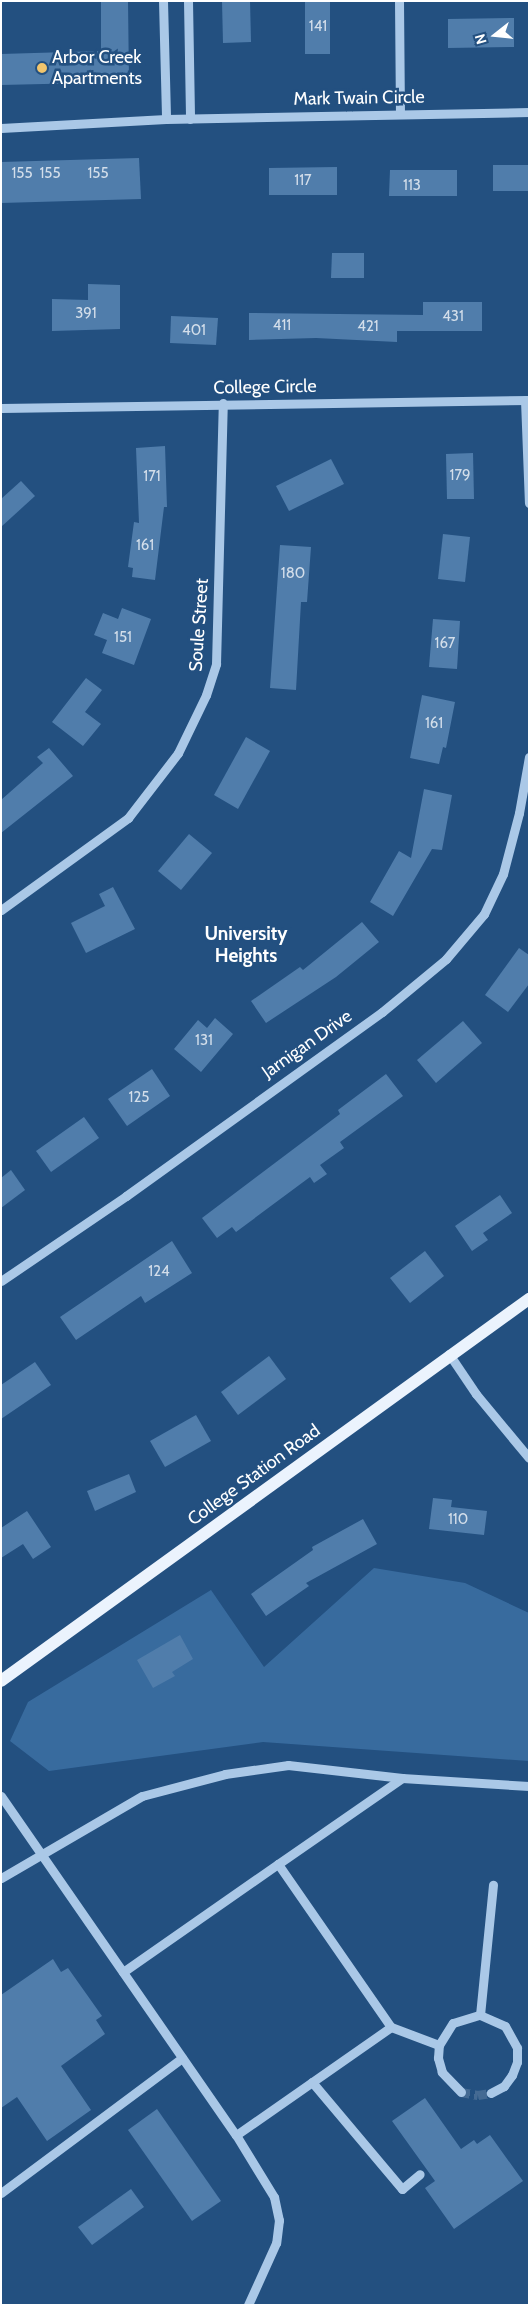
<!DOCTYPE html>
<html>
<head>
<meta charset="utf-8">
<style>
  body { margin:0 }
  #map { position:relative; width:530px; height:2306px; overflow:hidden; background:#235080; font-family:Cabin,sans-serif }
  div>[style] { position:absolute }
  .green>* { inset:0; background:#386b9e }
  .building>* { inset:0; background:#507dab }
  .minor-tunnel>* { height:9px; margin-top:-4.5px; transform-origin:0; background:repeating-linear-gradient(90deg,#446a93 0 9px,transparent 0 13.5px) }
  .minor>* { height:9px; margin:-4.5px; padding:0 4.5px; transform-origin:4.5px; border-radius:4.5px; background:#aac8e7 }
  .major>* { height:12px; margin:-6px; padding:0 6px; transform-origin:6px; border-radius:6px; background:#ebf3fd }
  .dots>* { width:14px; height:14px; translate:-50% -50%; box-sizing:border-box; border:2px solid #235080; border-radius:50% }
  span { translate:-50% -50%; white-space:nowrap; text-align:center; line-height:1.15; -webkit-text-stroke:5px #235080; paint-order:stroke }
  .number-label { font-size:15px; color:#d3deea }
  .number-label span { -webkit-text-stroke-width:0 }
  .poi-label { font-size:18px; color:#fff }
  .left { translate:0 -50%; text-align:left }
  .street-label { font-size:18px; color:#fff }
  .neighbourhood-label { font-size:19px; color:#fff; font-weight:700 }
  .frame { position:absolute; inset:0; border:2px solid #fff; pointer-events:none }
  .north { position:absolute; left:470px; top:10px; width:50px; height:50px; -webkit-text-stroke:4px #235080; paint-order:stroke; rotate:254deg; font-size:14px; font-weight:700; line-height:20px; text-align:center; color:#fff }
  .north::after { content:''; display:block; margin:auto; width:18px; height:22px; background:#fff; clip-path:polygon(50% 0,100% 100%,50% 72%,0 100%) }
</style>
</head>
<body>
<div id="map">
  <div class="green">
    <div style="clip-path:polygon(374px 1568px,465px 1583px,529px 1613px,529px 1761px,263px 1742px,49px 1771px,10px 1741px,28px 1702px,211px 1590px,264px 1667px)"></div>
  </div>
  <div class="building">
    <div style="clip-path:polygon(101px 1px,128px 1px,129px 82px,1px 85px,1px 54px,101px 51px)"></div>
    <div style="clip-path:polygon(222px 1px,250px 1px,251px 42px,223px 43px)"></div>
    <div style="clip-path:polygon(305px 1px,330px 1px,330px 54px,305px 54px)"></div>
    <div style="clip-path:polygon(514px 18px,514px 47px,448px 48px,448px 19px)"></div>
    <div style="clip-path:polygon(139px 158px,141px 199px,1px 203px,1px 162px)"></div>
    <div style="clip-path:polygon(493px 165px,529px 165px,529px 191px,493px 191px)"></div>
    <div style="clip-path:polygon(337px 167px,337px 195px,269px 195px,269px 168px)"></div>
    <div style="clip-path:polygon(390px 170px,457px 170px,457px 196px,389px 196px)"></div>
    <div style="clip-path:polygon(332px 253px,364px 253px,364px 278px,331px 278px)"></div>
    <div style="clip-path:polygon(88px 284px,120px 285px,120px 329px,52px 331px,52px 299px,88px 300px)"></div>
    <div style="clip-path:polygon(423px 302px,482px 302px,482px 331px,397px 331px,397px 342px,316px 338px,249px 340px,249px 313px,423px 315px)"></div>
    <div style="clip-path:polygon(171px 316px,218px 318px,216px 345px,170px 343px)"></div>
    <div style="clip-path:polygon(165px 446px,167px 507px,164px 507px,155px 580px,132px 577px,133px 568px,128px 567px,134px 522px,139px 523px,136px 448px)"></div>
    <div style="clip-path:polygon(473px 453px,474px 499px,447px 499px,446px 454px)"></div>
    <div style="clip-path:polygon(331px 459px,344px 484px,289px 511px,276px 486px)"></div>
    <div style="clip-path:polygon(21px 481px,35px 496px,1px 527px,1px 499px)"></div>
    <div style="clip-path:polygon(443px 534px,470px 537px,465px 582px,438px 579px)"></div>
    <div style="clip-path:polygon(280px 545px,311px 547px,307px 602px,301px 602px,296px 690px,270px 688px)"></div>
    <div style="clip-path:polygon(122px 608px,151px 619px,134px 665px,102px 653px,107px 640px,94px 635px,103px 613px,118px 619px)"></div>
    <div style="clip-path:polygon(433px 619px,460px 621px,457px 669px,429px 667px)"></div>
    <div style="clip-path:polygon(86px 678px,102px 690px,85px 712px,101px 724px,83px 746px,52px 722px)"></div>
    <div style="clip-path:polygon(422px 695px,455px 702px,446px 748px,443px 747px,439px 764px,410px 758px)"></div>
    <div style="clip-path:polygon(246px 737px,270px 751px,238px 809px,214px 795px)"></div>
    <div style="clip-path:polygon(49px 748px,73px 776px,1px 833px,1px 800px,43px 763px,37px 757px)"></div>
    <div style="clip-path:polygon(424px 789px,452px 795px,442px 850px,432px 849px,393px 916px,370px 902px,399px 851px,411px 858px)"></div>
    <div style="clip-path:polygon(189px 834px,212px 853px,181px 890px,158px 871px)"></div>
    <div style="clip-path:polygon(113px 887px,135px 929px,86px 953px,71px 923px,105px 906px,99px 894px)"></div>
    <div style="clip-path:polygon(362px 922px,379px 942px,336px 977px,266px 1023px,251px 1001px,300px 967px,303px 970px)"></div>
    <div style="clip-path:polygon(519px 948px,529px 955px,529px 984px,508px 1012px,485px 995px)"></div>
    <div style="clip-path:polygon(215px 1018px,233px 1034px,201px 1072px,174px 1049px,198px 1020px,207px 1028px)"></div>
    <div style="clip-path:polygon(463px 1021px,482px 1043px,436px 1083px,417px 1060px)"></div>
    <div style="clip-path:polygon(152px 1069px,170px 1096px,127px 1126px,108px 1099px)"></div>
    <div style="clip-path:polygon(386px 1074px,403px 1096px,340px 1142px,344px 1148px,320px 1165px,327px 1174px,314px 1183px,310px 1177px,236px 1232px,232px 1227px,217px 1238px,202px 1218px,340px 1114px,338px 1110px)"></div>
    <div style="clip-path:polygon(84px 1117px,99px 1138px,51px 1172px,36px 1151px)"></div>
    <div style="clip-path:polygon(11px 1170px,25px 1190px,1px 1208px,1px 1178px)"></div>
    <div style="clip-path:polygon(500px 1195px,512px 1213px,483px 1233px,488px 1240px,472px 1251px,455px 1226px)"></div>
    <div style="clip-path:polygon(172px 1241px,192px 1273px,145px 1303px,141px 1296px,76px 1340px,60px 1317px)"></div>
    <div style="clip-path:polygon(425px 1251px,444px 1276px,410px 1303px,390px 1278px)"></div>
    <div style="clip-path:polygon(269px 1356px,286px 1379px,238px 1415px,221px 1392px)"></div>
    <div style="clip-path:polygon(35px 1362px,51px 1385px,1px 1419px,1px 1385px)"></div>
    <div style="clip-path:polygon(196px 1415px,211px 1441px,165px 1467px,150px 1441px)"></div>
    <div style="clip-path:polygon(129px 1474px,136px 1492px,95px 1511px,87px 1491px)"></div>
    <div style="clip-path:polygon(433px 1498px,452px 1500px,451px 1507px,487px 1511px,484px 1535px,429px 1529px)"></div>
    <div style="clip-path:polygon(27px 1511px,51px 1547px,33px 1559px,23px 1544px,1px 1558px,1px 1528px)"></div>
    <div style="clip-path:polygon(363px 1519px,377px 1544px,306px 1583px,309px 1586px,266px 1616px,251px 1594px,313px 1550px,312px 1547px)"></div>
    <div style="clip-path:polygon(180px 1635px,193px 1659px,172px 1672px,175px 1676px,153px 1688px,137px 1660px)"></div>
    <div style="clip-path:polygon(53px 1959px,61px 1972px,68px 1968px,102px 2016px,96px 2020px,105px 2034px,61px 2066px,91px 2110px,47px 2141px,17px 2097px,1px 2108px,1px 1995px)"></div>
    <div style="clip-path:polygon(425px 2098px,461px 2149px,474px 2140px,477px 2144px,490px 2135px,523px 2181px,454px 2229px,425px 2188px,435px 2181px,392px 2121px)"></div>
    <div style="clip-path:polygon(157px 2109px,221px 2201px,192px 2221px,128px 2130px)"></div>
    <div style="clip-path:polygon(131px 2189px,144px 2207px,92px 2245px,78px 2227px)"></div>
  </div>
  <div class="minor-tunnel">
    <div style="left:461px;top:2092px;width:17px;rotate:10deg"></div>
    <div style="left:478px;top:2095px;width:13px;rotate:-9deg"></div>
  </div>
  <div class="minor">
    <div style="left:163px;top:1px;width:118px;rotate:88.5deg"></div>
    <div style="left:188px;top:1px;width:118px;rotate:89deg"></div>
    <div style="left:399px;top:1px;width:112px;rotate:89.5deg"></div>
    <div style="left:1px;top:128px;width:165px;rotate:-3.1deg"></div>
    <div style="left:166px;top:119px;width:363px;rotate:-1.1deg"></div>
    <div style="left:525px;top:400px;width:103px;rotate:87.8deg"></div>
    <div style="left:1px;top:408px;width:528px;rotate:-0.87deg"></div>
    <div style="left:1px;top:910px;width:157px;rotate:-35.9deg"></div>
    <div style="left:128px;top:818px;width:82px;rotate:-52.4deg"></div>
    <div style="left:178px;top:753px;width:64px;rotate:-64.2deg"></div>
    <div style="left:206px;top:695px;width:33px;rotate:-72deg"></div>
    <div style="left:216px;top:664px;width:261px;rotate:-88.5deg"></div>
    <div style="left:1px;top:1281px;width:151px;rotate:-34.2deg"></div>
    <div style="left:126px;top:1196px;width:315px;rotate:-35.7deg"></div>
    <div style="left:382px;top:1012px;width:83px;rotate:-39.6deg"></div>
    <div style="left:446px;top:959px;width:59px;rotate:-49.8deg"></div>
    <div style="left:484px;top:914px;width:44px;rotate:-64.6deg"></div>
    <div style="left:503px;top:874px;width:63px;rotate:-75.3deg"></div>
    <div style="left:519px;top:813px;width:57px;rotate:-79.9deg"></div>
    <div style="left:449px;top:1354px;width:48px;rotate:56deg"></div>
    <div style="left:476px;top:1394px;width:83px;rotate:50.4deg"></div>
    <div style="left:1px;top:1796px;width:412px;rotate:55.3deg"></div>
    <div style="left:236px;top:2135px;width:73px;rotate:58.5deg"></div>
    <div style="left:274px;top:2197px;width:24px;rotate:78deg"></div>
    <div style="left:279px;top:2220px;width:23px;rotate:97deg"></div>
    <div style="left:276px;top:2243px;width:68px;rotate:114.3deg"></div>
    <div style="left:278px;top:1864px;width:151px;rotate:-34.7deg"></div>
    <div style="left:1px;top:1878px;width:163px;rotate:-30.2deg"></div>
    <div style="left:142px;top:1796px;width:86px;rotate:-14.8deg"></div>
    <div style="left:225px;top:1774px;width:64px;rotate:-8.1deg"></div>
    <div style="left:288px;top:1765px;width:115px;rotate:6.5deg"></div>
    <div style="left:402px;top:1778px;width:127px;rotate:3.6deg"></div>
    <div style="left:123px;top:1972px;width:189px;rotate:-34.9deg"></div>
    <div style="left:278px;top:1864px;width:198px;rotate:55.3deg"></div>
    <div style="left:391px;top:2027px;width:189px;rotate:145.1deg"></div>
    <div style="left:480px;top:2015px;width:131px;rotate:-84.3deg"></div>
    <div style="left:391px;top:2027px;width:51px;rotate:20.6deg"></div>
    <div style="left:312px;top:2082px;width:140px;rotate:49.9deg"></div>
    <div style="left:402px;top:2189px;width:23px;rotate:-40deg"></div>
    <div style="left:461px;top:2092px;width:28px;rotate:-134deg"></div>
    <div style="left:442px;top:2072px;width:15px;rotate:-106deg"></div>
    <div style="left:438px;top:2058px;width:13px;rotate:-86deg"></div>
    <div style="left:439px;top:2045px;width:26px;rotate:-58deg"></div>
    <div style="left:453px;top:2023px;width:28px;rotate:-17deg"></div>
    <div style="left:480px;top:2015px;width:27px;rotate:24deg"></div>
    <div style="left:505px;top:2026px;width:25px;rotate:61deg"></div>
    <div style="left:517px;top:2048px;width:14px;rotate:90deg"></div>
    <div style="left:517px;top:2062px;width:14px;rotate:111deg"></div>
    <div style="left:512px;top:2075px;width:14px;rotate:126deg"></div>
    <div style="left:504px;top:2086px;width:15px;rotate:152deg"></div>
    <div style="left:1px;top:2193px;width:226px;rotate:-36.7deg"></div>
  </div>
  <div class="major">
    <div style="left:1px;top:1681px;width:652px;rotate:-35.89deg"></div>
  </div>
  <div class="dots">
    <div style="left:42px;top:68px;background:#f1c56d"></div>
  </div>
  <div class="number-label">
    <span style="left:318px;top:27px">141</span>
    <span style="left:22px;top:174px">155</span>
    <span style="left:50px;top:174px">155</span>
    <span style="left:98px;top:174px">155</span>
    <span style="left:303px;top:181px">117</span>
    <span style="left:412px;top:186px">113</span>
    <span style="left:86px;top:314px">391</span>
    <span style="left:453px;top:317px">431</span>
    <span style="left:282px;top:326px">411</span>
    <span style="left:368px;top:327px">421</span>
    <span style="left:194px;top:331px">401</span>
    <span style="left:460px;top:476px">179</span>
    <span style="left:152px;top:477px">171</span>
    <span style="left:145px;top:546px">161</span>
    <span style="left:293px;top:574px">180</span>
    <span style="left:123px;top:638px">151</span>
    <span style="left:445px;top:644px">167</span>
    <span style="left:434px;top:724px">161</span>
    <span style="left:204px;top:1041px">131</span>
    <span style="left:139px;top:1098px">125</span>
    <span style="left:159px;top:1272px">124</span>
    <span style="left:458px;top:1520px">110</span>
  </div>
  <div class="poi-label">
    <span class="left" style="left:52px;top:68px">Arbor Creek<br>Apartments</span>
  </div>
  <div class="street-label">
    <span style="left:359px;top:98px;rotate:-1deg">Mark Twain Circle</span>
    <span style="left:265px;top:387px;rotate:-1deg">College Circle</span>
    <span style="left:199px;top:625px;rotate:-86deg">Soule Street</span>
    <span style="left:307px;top:1044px;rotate:-35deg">Jarnigan Drive</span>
    <span style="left:254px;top:1475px;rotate:-36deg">College Station Road</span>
  </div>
  <div class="neighbourhood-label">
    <span style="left:246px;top:945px">University<br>Heights</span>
  </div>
  <div class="frame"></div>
  <div class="north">N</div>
</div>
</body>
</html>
